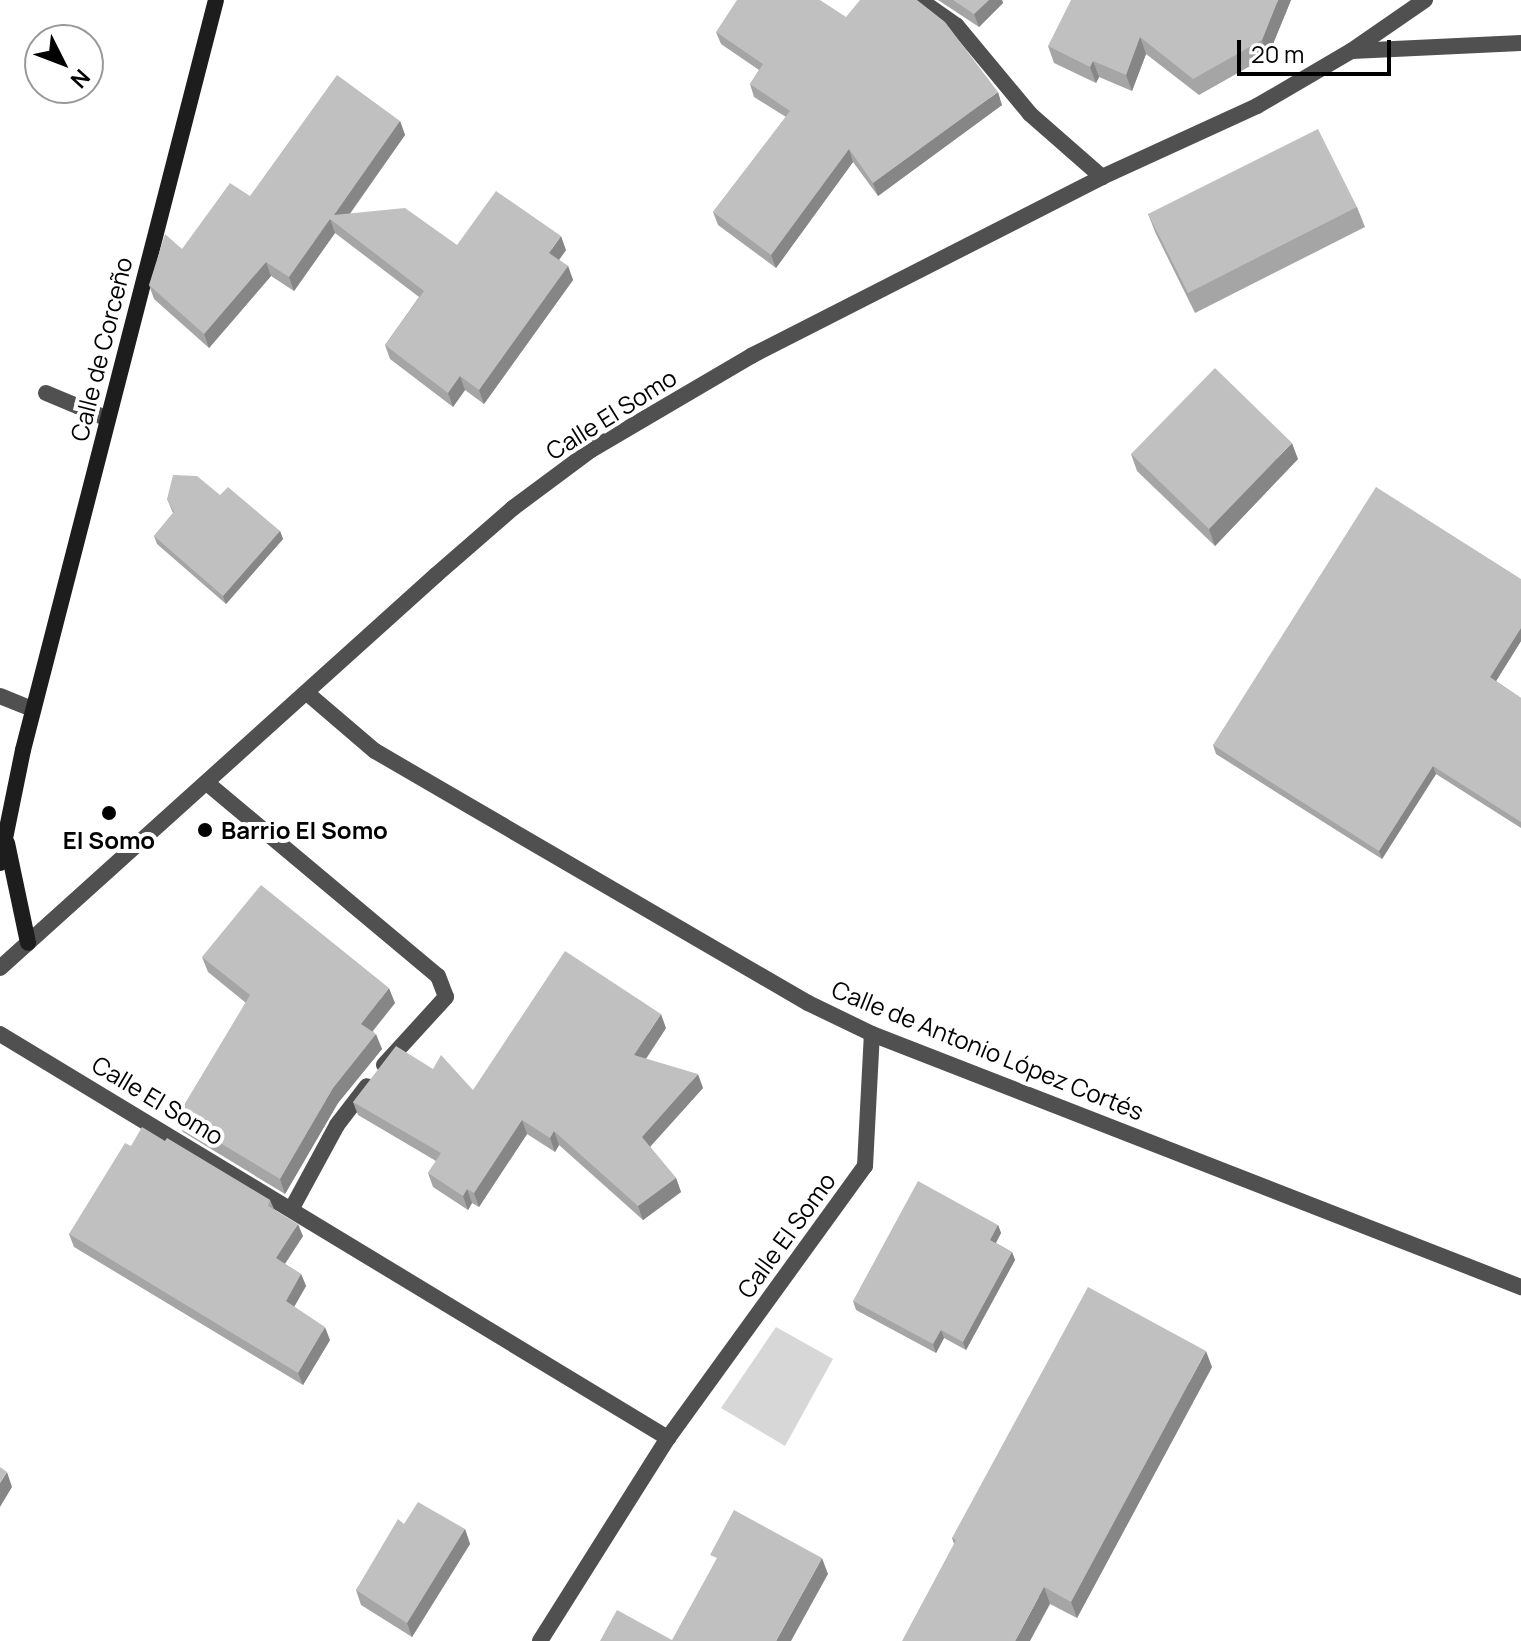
<!DOCTYPE html>
<html>
<head>
<meta charset="utf-8">
<style>
  body { margin:0 }
  #map { position:relative; width:1521px; height:1641px; overflow:hidden; background:#fff; font-family:Manrope,sans-serif }
  div>[style] { position:absolute }
  .green>* { inset:0; background:#d7d7d7 }
  .lane>* { height:16px; margin:-8px; padding:0 8px; transform-origin:8px; border-radius:8px; background:#505050 }
  .street>* { height:16px; margin:-8px; padding:0 8px; transform-origin:8px; border-radius:8px; background:#505050 }
  .secondary>* { height:16px; margin:-8px; padding:0 8px; transform-origin:8px; border-radius:8px; background:#1d1d1d }
  .wall>* { inset:0; background:#a5a5a5 }
  .shaded-wall>* { inset:0; background:#868686 }
  .building>* { inset:0; background:#c0c0c0 }
  .dots>* { width:22px; height:22px; translate:-50% -50%; box-sizing:border-box; border:4px solid #fff; border-radius:50% }
  span { translate:-50% -50%; white-space:nowrap; text-align:center; line-height:1.15; -webkit-text-stroke:8px #fff; paint-order:stroke }
  .street-label { font-size:24px; color:#000 }
  .poi-label { font-size:24px; color:#000; font-weight:700 }
  .left { translate:0 -50%; text-align:left }
  .north { position:absolute; left:24px; top:24px; width:80px; height:80px; box-sizing:border-box; background:#fff; border:2px solid #999; border-radius:50%; rotate:132deg; font-size:22px; font-weight:700; line-height:32px; text-align:center; color:#000 }
  .north::after { content:''; display:block; margin:auto; width:28px; height:36px; background:#000; clip-path:polygon(50% 0,100% 100%,50% 72%,0 100%) }
  .scale { position:absolute; left:1237px; top:40px; width:154px; height:36px; box-sizing:border-box; border:4px solid #000; border-top:0; padding-left:10px; font-size:24px; line-height:28px; white-space:nowrap; color:#000; -webkit-text-stroke:6px #fff; paint-order:stroke }
</style>
</head>
<body>
<div id="map">
  <div class="green">
    <div style="clip-path:polygon(776px 1327px,833px 1359px,785px 1446px,721px 1408px)"></div>
  </div>
  <div class="lane">
    <div style="left:46px;top:393px;width:67px;rotate:22.8deg"></div>
  </div>
  <div class="street">
    <div style="left:920px;top:0;width:45px;rotate:35.1deg"></div>
    <div style="left:957px;top:26px;width:114px;rotate:50.3deg"></div>
    <div style="left:1030px;top:114px;width:96px;rotate:41.2deg"></div>
    <div style="left:1352px;top:51px;width:169px;rotate:-2.7deg"></div>
    <div style="left:307px;top:693px;width:89px;rotate:40.5deg"></div>
    <div style="left:375px;top:751px;width:501px;rotate:30.2deg"></div>
    <div style="left:808px;top:1003px;width:71px;rotate:25.8deg"></div>
    <div style="left:872px;top:1034px;width:697px;rotate:21.3deg"></div>
    <div style="left:0;top:696px;width:35px;rotate:22deg"></div>
    <div style="left:207px;top:783px;width:301px;rotate:39.9deg"></div>
    <div style="left:438px;top:976px;width:22px;rotate:69deg"></div>
    <div style="left:446px;top:997px;width:92px;rotate:132.4deg"></div>
    <div style="left:0;top:968px;width:587px;rotate:-42.03deg"></div>
    <div style="left:436px;top:575px;width:102px;rotate:-41deg"></div>
    <div style="left:513px;top:508px;width:97px;rotate:-36.6deg"></div>
    <div style="left:591px;top:450px;width:186px;rotate:-30.4deg"></div>
    <div style="left:751px;top:356px;width:394px;rotate:-27deg"></div>
    <div style="left:1102px;top:177px;width:170px;rotate:-24.6deg"></div>
    <div style="left:1257px;top:106px;width:109px;rotate:-30.3deg"></div>
    <div style="left:1351px;top:51px;width:90px;rotate:-34.6deg"></div>
    <div style="left:0;top:1034px;width:781px;rotate:31.17deg"></div>
    <div style="left:292px;top:1208px;width:94px;rotate:-61.5deg"></div>
    <div style="left:337px;top:1125px;width:49px;rotate:-52.4deg"></div>
    <div style="left:540px;top:1641px;width:240px;rotate:-57.8deg"></div>
    <div style="left:668px;top:1438px;width:336px;rotate:-54.1deg"></div>
    <div style="left:865px;top:1166px;width:132px;rotate:-87deg"></div>
  </div>
  <div class="secondary">
    <div style="left:7px;top:843px;width:102px;rotate:78.1deg"></div>
    <div style="left:0;top:863px;width:115px;rotate:-78.5deg"></div>
    <div style="left:23px;top:750px;width:774px;rotate:-75.57deg"></div>
  </div>
  <div class="wall">
    <div style="clip-path:polygon(938px 0,1002px 0,1003px 3px,979px 27px)"></div>
    <div style="clip-path:polygon(1291px 0,1268px 56px,1199px 95px,1146px 54px,1132px 91px,1099px 77px,1096px 83px,1054px 63px,1048px 46px)"></div>
    <div style="clip-path:polygon(846px 17px,1002px 105px,878px 196px,853px 162px,776px 268px,718px 225px,713px 212px,786px 117px,754px 97px,750px 84px,759px 70px,721px 44px,716px 32px)"></div>
    <div style="clip-path:polygon(400px 121px,405px 135px,350px 214px,457px 245px,566px 250px,559px 260px,568px 266px,573px 280px,484px 404px,465px 390px,453px 407px,390px 359px,385px 345px,419px 297px,335px 233px,294px 291px,271px 276px,209px 348px,154px 299px,149px 285px,182px 249px,250px 196px)"></div>
    <div style="clip-path:polygon(1357px 207px,1365px 227px,1195px 313px,1156px 234px,1148px 214px)"></div>
    <div style="clip-path:polygon(1131px 454px,1298px 459px,1215px 546px,1137px 471px)"></div>
    <div style="clip-path:polygon(220px 495px,280px 531px,283px 539px,226px 604px,157px 544px,154px 536px,173px 513px,167px 499px)"></div>
    <div style="clip-path:polygon(1521px 579px,1521px 641px,1496px 681px,1521px 698px,1521px 828px,1436px 774px,1382px 859px,1216px 754px,1213px 745px)"></div>
    <div style="clip-path:polygon(202px 957px,395px 1003px,373px 1031px,382px 1049px,338px 1103px,285px 1194px,183px 1132px,177px 1117px,246px 1003px,208px 972px)"></div>
    <div style="clip-path:polygon(666px 1028px,646px 1059px,703px 1088px,650px 1147px,676px 1178px,681px 1192px,643px 1220px,559px 1145px,555px 1152px,527px 1134px,479px 1207px,472px 1203px,468px 1210px,433px 1187px,428px 1173px,436px 1161px,358px 1115px,353px 1102px,473px 1090px)"></div>
    <div style="clip-path:polygon(165px 1141px,270px 1200px,274px 1209px,303px 1236px,285px 1264px,301px 1274px,306px 1286px,294px 1307px,330px 1340px,303px 1385px,74px 1247px,69px 1234px)"></div>
    <div style="clip-path:polygon(998px 1225px,1001px 1233px,996px 1243px,1012px 1252px,1015px 1260px,966px 1350px,944px 1338px,936px 1353px,856px 1310px,853px 1301px)"></div>
    <div style="clip-path:polygon(1212px 1367px,1077px 1618px,1050px 1604px,954px 1544px,952px 1538px)"></div>
    <div style="clip-path:polygon(404px 1524px,465px 1529px,470px 1544px,412px 1637px,361px 1605px,356px 1590px)"></div>
  </div>
  <div class="shaded-wall">
    <div style="clip-path:polygon(989px 0,1002px 0,1003px 3px,979px 27px,974px 14px)"></div>
    <div style="clip-path:polygon(1278px 0,1291px 0,1268px 56px,1262px 40px)"></div>
    <div style="clip-path:polygon(1140px 37px,1146px 54px,1132px 91px,1126px 75px)"></div>
    <div style="clip-path:polygon(1093px 61px,1099px 77px,1096px 83px,1090px 67px)"></div>
    <div style="clip-path:polygon(998px 92px,1002px 105px,878px 196px,873px 183px)"></div>
    <div style="clip-path:polygon(400px 121px,405px 135px,340px 227px,334px 215px)"></div>
    <div style="clip-path:polygon(849px 149px,853px 162px,776px 268px,771px 255px)"></div>
    <div style="clip-path:polygon(330px 219px,335px 233px,294px 291px,289px 277px)"></div>
    <div style="clip-path:polygon(561px 236px,566px 250px,554px 267px,549px 253px)"></div>
    <div style="clip-path:polygon(266px 262px,271px 276px,209px 348px,204px 334px)"></div>
    <div style="clip-path:polygon(568px 266px,573px 280px,484px 404px,479px 390px)"></div>
    <div style="clip-path:polygon(460px 376px,465px 390px,453px 407px,448px 393px)"></div>
    <div style="clip-path:polygon(1292px 443px,1298px 459px,1215px 546px,1209px 529px)"></div>
    <div style="clip-path:polygon(280px 531px,283px 539px,226px 604px,223px 596px)"></div>
    <div style="clip-path:polygon(1521px 628px,1521px 641px,1493px 686px,1490px 677px)"></div>
    <div style="clip-path:polygon(1433px 766px,1436px 774px,1382px 859px,1379px 851px)"></div>
    <div style="clip-path:polygon(389px 988px,395px 1003px,366px 1039px,361px 1024px)"></div>
    <div style="clip-path:polygon(661px 1014px,666px 1028px,639px 1069px,634px 1055px)"></div>
    <div style="clip-path:polygon(376px 1034px,382px 1049px,338px 1103px,285px 1194px,280px 1179px,333px 1088px)"></div>
    <div style="clip-path:polygon(698px 1074px,703px 1088px,647px 1150px,642px 1137px)"></div>
    <div style="clip-path:polygon(522px 1120px,527px 1134px,479px 1207px,474px 1193px)"></div>
    <div style="clip-path:polygon(554px 1131px,559px 1145px,555px 1152px,550px 1138px)"></div>
    <div style="clip-path:polygon(676px 1178px,681px 1192px,643px 1220px,638px 1206px)"></div>
    <div style="clip-path:polygon(467px 1189px,472px 1203px,468px 1210px,463px 1196px)"></div>
    <div style="clip-path:polygon(298px 1224px,303px 1236px,280px 1271px,276px 1258px)"></div>
    <div style="clip-path:polygon(998px 1225px,1001px 1233px,993px 1248px,990px 1240px)"></div>
    <div style="clip-path:polygon(1012px 1252px,1015px 1260px,966px 1350px,963px 1342px)"></div>
    <div style="clip-path:polygon(301px 1274px,306px 1286px,290px 1314px,286px 1301px)"></div>
    <div style="clip-path:polygon(325px 1327px,330px 1340px,303px 1385px,298px 1373px)"></div>
    <div style="clip-path:polygon(941px 1330px,944px 1338px,936px 1353px,933px 1344px)"></div>
    <div style="clip-path:polygon(1206px 1351px,1212px 1367px,1077px 1618px,1071px 1602px)"></div>
    <div style="clip-path:polygon(7px 1472px,12px 1487px,0 1507px,0 1483px)"></div>
    <div style="clip-path:polygon(465px 1529px,470px 1544px,412px 1637px,407px 1623px)"></div>
    <div style="clip-path:polygon(822px 1558px,828px 1574px,791px 1641px,776px 1641px)"></div>
    <div style="clip-path:polygon(1044px 1587px,1050px 1604px,1030px 1641px,1015px 1641px)"></div>
  </div>
  <div class="building">
    <div style="clip-path:polygon(737px 0,820px 0,846px 17px,860px 0,917px 0,945px 22px,998px 92px,873px 183px,849px 149px,771px 255px,713px 212px,790px 111px,750px 84px,763px 64px,716px 32px)"></div>
    <div style="clip-path:polygon(953px 0,989px 0,974px 14px)"></div>
    <div style="clip-path:polygon(1071px 0,1278px 0,1262px 40px,1193px 79px,1140px 37px,1126px 75px,1093px 61px,1090px 67px,1048px 46px)"></div>
    <div style="clip-path:polygon(337px 75px,400px 121px,334px 215px,405px 208px,457px 245px,496px 191px,561px 236px,549px 253px,568px 266px,479px 390px,460px 376px,448px 393px,385px 345px,424px 291px,330px 219px,289px 277px,266px 262px,204px 334px,149px 285px,165px 234px,182px 249px,230px 183px,250px 196px)"></div>
    <div style="clip-path:polygon(1318px 129px,1357px 207px,1188px 293px,1148px 214px)"></div>
    <div style="clip-path:polygon(1215px 368px,1292px 443px,1209px 529px,1131px 454px)"></div>
    <div style="clip-path:polygon(173px 475px,197px 476px,220px 495px,228px 487px,280px 531px,223px 596px,154px 536px,174px 512px,167px 499px)"></div>
    <div style="clip-path:polygon(1376px 487px,1521px 579px,1521px 628px,1490px 677px,1521px 698px,1521px 822px,1433px 766px,1379px 851px,1213px 745px)"></div>
    <div style="clip-path:polygon(261px 885px,389px 988px,361px 1024px,376px 1034px,333px 1088px,280px 1179px,177px 1117px,250px 995px,202px 957px)"></div>
    <div style="clip-path:polygon(565px 951px,661px 1014px,634px 1055px,698px 1074px,642px 1137px,676px 1178px,638px 1206px,554px 1131px,550px 1138px,522px 1120px,474px 1193px,467px 1189px,463px 1196px,428px 1173px,441px 1153px,353px 1102px,396px 1046px,433px 1069px,441px 1055px,473px 1090px)"></div>
    <div style="clip-path:polygon(142px 1127px,165px 1141px,167px 1138px,270px 1200px,268px 1206px,298px 1224px,276px 1258px,301px 1274px,286px 1301px,325px 1327px,298px 1373px,69px 1234px,125px 1143px,131px 1146px)"></div>
    <div style="clip-path:polygon(918px 1181px,998px 1225px,990px 1240px,1012px 1252px,963px 1342px,941px 1330px,933px 1344px,853px 1301px)"></div>
    <div style="clip-path:polygon(1088px 1287px,1206px 1351px,1071px 1602px,1044px 1587px,1015px 1641px,902px 1641px,956px 1540px,952px 1538px)"></div>
    <div style="clip-path:polygon(0 1467px,7px 1472px,0 1483px)"></div>
    <div style="clip-path:polygon(418px 1502px,465px 1529px,407px 1623px,356px 1590px,398px 1519px,404px 1524px)"></div>
    <div style="clip-path:polygon(734px 1510px,822px 1558px,776px 1641px,600px 1641px,617px 1610px,672px 1640px,717px 1558px,710px 1555px)"></div>
  </div>
  <div class="dots">
    <div style="left:109px;top:813px;background:#000"></div>
    <div style="left:205px;top:830px;background:#000"></div>
  </div>
  <div class="street-label">
    <span style="left:101px;top:349px;rotate:-76deg">Calle de Corceño</span>
    <span style="left:611px;top:414px;rotate:-32deg">Calle El Somo</span>
    <span style="left:988px;top:1050px;rotate:22deg">Calle de Antonio López Cortés</span>
    <span style="left:158px;top:1100px;rotate:31deg">Calle El Somo</span>
    <span style="left:786px;top:1235px;rotate:-54deg">Calle El Somo</span>
  </div>
  <div class="poi-label">
    <span class="left" style="left:221px;top:830px">Barrio El Somo</span>
    <span style="left:109px;top:840px">El Somo</span>
  </div>
  <div class="north">N</div>
  <div class="scale">20 m</div>
</div>
</body>
</html>
